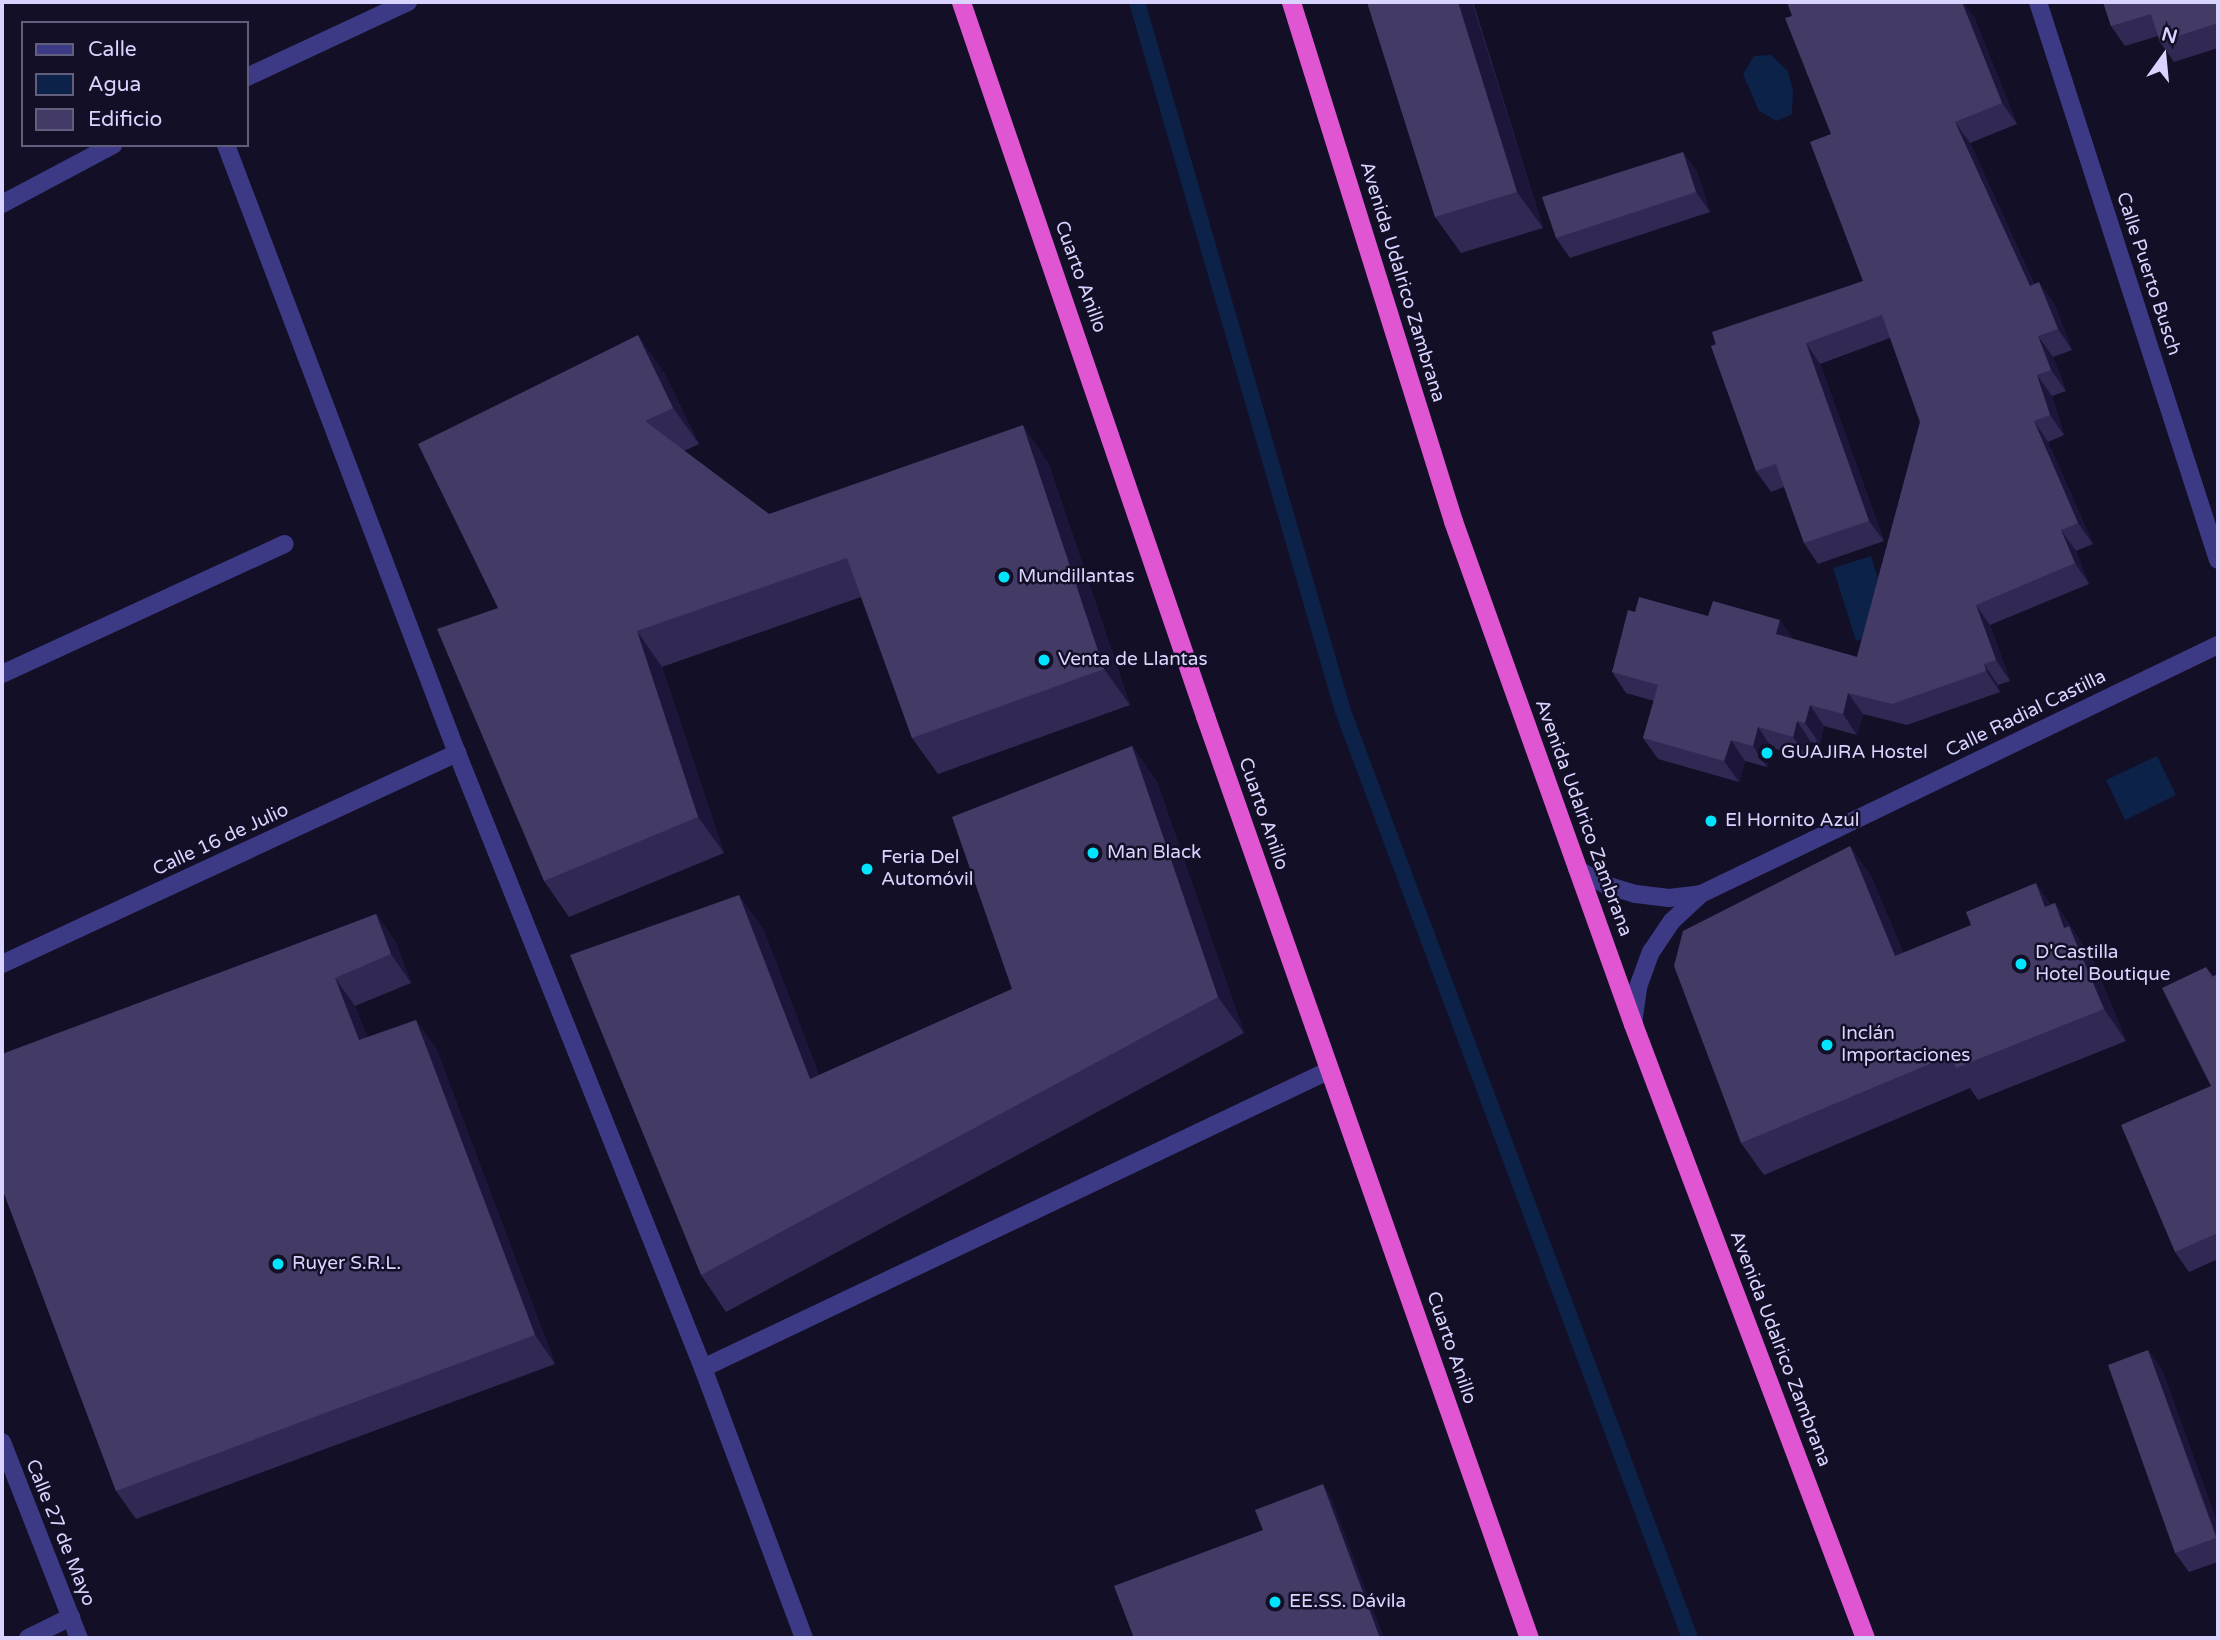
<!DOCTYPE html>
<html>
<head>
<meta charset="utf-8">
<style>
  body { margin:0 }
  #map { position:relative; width:2220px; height:1640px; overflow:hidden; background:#130f26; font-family:"Varela Round",sans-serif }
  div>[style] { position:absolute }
  .water>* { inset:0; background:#0c2248 }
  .stream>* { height:16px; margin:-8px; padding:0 8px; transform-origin:8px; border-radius:8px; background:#0c2248 }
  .minor>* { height:18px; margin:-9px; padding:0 9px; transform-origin:9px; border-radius:9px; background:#3d3a85 }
  .tertiary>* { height:18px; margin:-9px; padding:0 9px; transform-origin:9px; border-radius:9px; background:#3d3a85 }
  .trunk>* { height:19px; margin:-9.5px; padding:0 9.5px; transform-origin:9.5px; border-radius:9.5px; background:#e055d1 }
  .wall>* { inset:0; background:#312854 }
  .shaded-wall>* { inset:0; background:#1d163a }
  .building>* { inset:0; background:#433a66 }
  .dots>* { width:19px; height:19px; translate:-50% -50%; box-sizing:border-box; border:4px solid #130f26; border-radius:50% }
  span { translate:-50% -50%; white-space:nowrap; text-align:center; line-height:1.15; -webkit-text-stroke:5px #130f26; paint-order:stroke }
  .street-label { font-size:19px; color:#d9d4ff }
  .poi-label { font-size:19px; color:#d9d4ff }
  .left { translate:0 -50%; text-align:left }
  .frame { position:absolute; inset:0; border:4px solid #d9d4ff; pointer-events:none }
  .legend { position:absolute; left:21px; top:21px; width:228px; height:126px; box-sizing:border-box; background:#130f26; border:2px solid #625e7d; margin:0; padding:9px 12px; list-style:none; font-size:21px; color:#d9d4ff }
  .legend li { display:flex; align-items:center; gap:14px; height:35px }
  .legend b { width:35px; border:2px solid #625e7d }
  .north { position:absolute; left:2129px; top:21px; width:70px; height:70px; -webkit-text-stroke:5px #130f26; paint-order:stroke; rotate:15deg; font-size:19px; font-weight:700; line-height:28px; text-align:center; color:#d9d4ff }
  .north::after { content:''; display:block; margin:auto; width:24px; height:32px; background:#d9d4ff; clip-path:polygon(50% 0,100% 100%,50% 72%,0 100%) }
</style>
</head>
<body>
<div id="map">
  <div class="water">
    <div style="clip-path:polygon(1771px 55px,1788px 71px,1793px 92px,1792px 114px,1777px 121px,1759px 111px,1743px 74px,1754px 56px)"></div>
    <div style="clip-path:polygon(1871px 556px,1885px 601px,1877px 633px,1856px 641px,1833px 568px)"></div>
    <div style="clip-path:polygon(2157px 756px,2176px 795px,2125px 820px,2106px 780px)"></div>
  </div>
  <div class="stream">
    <div style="left:1137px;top:2px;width:738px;rotate:73.8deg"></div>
    <div style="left:1343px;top:711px;width:990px;rotate:69.48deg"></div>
  </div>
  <div class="minor">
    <div style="left:2038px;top:2px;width:586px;rotate:72.12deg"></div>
    <div style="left:247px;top:77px;width:178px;rotate:-25deg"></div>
    <div style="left:226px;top:145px;width:650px;rotate:69.2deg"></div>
    <div style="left:457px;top:753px;width:662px;rotate:68.2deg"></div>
    <div style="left:703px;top:1368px;width:288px;rotate:69.5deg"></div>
    <div style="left:2px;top:204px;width:126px;rotate:-28deg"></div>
    <div style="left:2px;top:674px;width:311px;rotate:-24.7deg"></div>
    <div style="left:2px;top:964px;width:502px;rotate:-24.88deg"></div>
    <div style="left:703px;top:1368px;width:692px;rotate:-25.42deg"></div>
    <div style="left:2px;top:1442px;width:211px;rotate:68.6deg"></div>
    <div style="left:28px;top:1638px;width:48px;rotate:-26deg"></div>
  </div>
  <div class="tertiary">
    <div style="left:1577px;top:869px;width:33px;rotate:29deg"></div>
    <div style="left:1606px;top:885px;width:31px;rotate:17deg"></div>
    <div style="left:1636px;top:894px;width:33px;rotate:7deg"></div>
    <div style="left:1669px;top:898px;width:32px;rotate:-7deg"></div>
    <div style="left:1633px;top:1024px;width:37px;rotate:-82deg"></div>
    <div style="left:1638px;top:987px;width:37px;rotate:-70deg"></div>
    <div style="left:1651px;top:952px;width:37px;rotate:-56deg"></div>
    <div style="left:1672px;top:921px;width:40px;rotate:-43deg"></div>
    <div style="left:1701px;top:894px;width:574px;rotate:-25.72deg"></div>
  </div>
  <div class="trunk">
    <div style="left:961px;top:2px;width:755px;rotate:71.13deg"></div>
    <div style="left:1205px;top:716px;width:977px;rotate:70.64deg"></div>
    <div style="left:1291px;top:2px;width:544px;rotate:72.66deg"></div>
    <div style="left:1453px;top:521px;width:534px;rotate:70.31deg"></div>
    <div style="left:1633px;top:1024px;width:656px;rotate:69.3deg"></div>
  </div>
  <div class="wall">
    <div style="clip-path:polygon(1367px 2px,1473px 2px,1543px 228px,1461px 253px,1435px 217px)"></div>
    <div style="clip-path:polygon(2103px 2px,2218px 2px,2218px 48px,2174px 62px,2160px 42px,2158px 36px,2125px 46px,2111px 26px)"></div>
    <div style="clip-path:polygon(1974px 17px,2017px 124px,1970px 143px,2034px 284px,2054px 303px,2072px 350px,2053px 357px,2066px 391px,2052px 396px,2064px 435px,2048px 442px,2093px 544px,2076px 551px,2089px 584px,1990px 625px,2010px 681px,1998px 685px,2000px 692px,1907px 725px,1863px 714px,1857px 735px,1824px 726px,1820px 744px,1811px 742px,1807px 757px,1772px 748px,1767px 767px,1745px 761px,1739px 782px,1658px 759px,1643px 738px,1654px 701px,1626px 693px,1612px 672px,1635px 612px,1793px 639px,1857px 657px,1920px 422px,1890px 338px,1820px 364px,1884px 541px,1818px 564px,1804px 543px,1784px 487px,1771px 492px,1756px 471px,1711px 346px,1863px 281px,1831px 134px)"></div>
    <div style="clip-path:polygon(1683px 152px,1697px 172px,1710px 212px,1570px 258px,1556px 238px)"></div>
    <div style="clip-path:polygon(663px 371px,699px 444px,684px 451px,769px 514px,1048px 462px,1130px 705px,938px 774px,912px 738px,861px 597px,662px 667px,724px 853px,569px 917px,544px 881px,498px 608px)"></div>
    <div style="clip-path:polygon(1132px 746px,1157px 782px,1244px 1033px,726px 1312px,701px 1275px,739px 895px,764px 931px,819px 1075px,1012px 989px)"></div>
    <div style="clip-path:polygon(1850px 846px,1872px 878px,1903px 953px,2055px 903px,2092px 958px,2126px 1041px,1978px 1100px,1970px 1088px,1764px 1175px,1741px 1143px)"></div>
    <div style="clip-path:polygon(376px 914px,396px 943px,411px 983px,355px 1006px,367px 1037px,436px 1048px,555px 1364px,136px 1519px,116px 1491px,2px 1188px)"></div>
    <div style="clip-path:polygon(2206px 967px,2213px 976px,2218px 974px,2218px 1259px,2189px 1272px,2175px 1252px,2211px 1086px)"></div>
    <div style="clip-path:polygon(2148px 1350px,2162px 1370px,2218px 1525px,2218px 1562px,2189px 1572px,2175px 1553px)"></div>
  </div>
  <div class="shaded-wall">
    <div style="clip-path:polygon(1458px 2px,1472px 2px,1543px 228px,1517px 192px)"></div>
    <div style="clip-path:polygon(1962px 2px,1963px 2px,1974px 17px,2017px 124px,2002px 103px)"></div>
    <div style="clip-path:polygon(1955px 122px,1970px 143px,2044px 307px,2030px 286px)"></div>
    <div style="clip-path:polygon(1683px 152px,1697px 172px,1710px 212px,1696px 192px)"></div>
    <div style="clip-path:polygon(2039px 282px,2054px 303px,2072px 350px,2058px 329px)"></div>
    <div style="clip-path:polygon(638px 335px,663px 371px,699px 444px,673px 408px)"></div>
    <div style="clip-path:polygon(2038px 336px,2053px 357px,2066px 391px,2051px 370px)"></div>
    <div style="clip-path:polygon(1806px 343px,1820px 364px,1884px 541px,1869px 521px)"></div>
    <div style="clip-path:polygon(2037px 375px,2052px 396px,2064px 435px,2050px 415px)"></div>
    <div style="clip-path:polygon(2034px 421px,2048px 442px,2093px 544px,2078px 523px)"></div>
    <div style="clip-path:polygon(1023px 425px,1048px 462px,1130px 705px,1104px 669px)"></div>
    <div style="clip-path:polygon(2061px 530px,2076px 551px,2089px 584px,2075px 563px)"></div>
    <div style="clip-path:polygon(1976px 605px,1990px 625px,2010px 681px,1996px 660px)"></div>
    <div style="clip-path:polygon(1780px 620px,1794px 640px,1776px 634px)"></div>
    <div style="clip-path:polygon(637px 631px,662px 667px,724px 853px,698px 817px)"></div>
    <div style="clip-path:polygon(1984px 664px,1998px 685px,2000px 692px,1986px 671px)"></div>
    <div style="clip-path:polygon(1848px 693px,1863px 714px,1857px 735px,1843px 714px)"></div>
    <div style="clip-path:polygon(1810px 705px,1824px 726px,1820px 744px,1805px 723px)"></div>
    <div style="clip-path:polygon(1797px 721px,1811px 742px,1807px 757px,1793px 737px)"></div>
    <div style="clip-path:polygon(1758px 727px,1772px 748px,1767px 767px,1753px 746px)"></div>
    <div style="clip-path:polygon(1731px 740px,1745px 761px,1739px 782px,1724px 761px)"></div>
    <div style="clip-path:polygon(1132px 746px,1157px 782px,1244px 1033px,1218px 997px)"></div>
    <div style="clip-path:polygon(1850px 846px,1872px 878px,1917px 988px,1895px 956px)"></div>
    <div style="clip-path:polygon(2036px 883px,2058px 915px,2045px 907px)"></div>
    <div style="clip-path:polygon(739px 895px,764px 931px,835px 1115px,810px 1079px)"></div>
    <div style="clip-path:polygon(2055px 903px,2092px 958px,2126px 1041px,2104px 1009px,2064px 928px)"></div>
    <div style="clip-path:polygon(376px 914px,396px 943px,411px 983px,391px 954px)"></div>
    <div style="clip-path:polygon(335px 978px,355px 1006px,379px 1068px,359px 1040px)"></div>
    <div style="clip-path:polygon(416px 1020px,436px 1048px,555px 1364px,535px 1335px)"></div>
    <div style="clip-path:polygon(2148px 1350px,2162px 1370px,2218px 1525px,2218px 1540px)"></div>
    <div style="clip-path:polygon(1323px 1484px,1330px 1495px,1384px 1638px,1380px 1638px)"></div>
  </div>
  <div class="building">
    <div style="clip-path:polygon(1367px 2px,1458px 2px,1517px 192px,1435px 217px)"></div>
    <div style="clip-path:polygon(1787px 2px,1962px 2px,2002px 103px,1955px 122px,2030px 286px,2039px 282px,2058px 329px,2038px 336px,2051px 370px,2037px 375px,2050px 415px,2034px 421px,2078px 523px,2061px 530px,2075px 563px,1976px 605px,1996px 660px,1984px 664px,1986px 671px,1892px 704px,1848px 693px,1843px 714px,1810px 705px,1805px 723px,1797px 721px,1793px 737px,1758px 727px,1753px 746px,1731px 740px,1724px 761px,1643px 738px,1658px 685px,1612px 672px,1628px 610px,1635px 612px,1639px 597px,1708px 616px,1713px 601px,1780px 620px,1776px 634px,1857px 657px,1920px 422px,1882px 315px,1806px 343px,1869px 521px,1804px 543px,1776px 464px,1756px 471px,1711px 346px,1716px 345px,1712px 332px,1863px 281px,1810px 142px,1831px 134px,1785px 18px,1792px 16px)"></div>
    <div style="clip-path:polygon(2103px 2px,2218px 2px,2218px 23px,2160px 42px,2151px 14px,2111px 26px)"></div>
    <div style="clip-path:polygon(1683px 152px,1696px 192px,1556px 238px,1542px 197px)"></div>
    <div style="clip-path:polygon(638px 335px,673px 408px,645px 421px,769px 514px,1023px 425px,1104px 669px,912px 738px,847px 558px,637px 631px,698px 817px,544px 881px,437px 629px,498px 608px,418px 444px)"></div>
    <div style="clip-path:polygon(1132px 746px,1218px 997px,701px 1275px,570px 955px,739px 895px,810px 1079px,1012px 989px,952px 817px)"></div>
    <div style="clip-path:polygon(1850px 846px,1895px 956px,1971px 925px,1966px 912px,2036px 883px,2045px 907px,2055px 903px,2064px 928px,2069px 926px,2104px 1009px,1956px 1068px,1951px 1055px,1741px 1143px,1674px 966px,1683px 931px)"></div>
    <div style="clip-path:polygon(376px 914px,391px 954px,335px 978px,359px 1040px,416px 1020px,535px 1335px,116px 1491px,2px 1188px,2px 1054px)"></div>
    <div style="clip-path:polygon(2206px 967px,2212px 977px,2218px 974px,2218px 1233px,2175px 1252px,2121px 1125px,2211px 1086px,2162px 988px)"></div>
    <div style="clip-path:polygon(2148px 1350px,2216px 1538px,2175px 1553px,2108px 1365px)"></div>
    <div style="clip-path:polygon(1323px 1484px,1380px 1638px,1134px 1638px,1114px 1586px,1263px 1530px,1255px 1510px)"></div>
  </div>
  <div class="dots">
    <div style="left:1004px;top:577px;background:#00e5ff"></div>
    <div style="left:1044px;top:660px;background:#00e5ff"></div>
    <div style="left:1767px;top:753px;background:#00e5ff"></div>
    <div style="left:1711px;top:821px;background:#00e5ff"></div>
    <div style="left:1093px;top:853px;background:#00e5ff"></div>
    <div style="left:867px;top:869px;background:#00e5ff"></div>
    <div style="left:2021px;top:964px;background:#00e5ff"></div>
    <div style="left:1827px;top:1045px;background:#00e5ff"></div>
    <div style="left:278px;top:1264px;background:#00e5ff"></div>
    <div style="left:1275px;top:1602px;background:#00e5ff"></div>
  </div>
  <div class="street-label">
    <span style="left:2148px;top:274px;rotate:72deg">Calle Puerto Busch</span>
    <span style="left:1080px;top:277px;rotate:70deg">Cuarto Anillo</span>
    <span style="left:1402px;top:282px;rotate:73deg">Avenida Udalrico Zambrana</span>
    <span style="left:2026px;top:714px;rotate:-26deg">Calle Radial Castilla</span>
    <span style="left:1263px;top:814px;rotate:71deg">Cuarto Anillo</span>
    <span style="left:1583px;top:818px;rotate:70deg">Avenida Udalrico Zambrana</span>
    <span style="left:221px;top:840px;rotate:-25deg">Calle 16 de Julio</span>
    <span style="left:1451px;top:1348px;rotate:71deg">Cuarto Anillo</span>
    <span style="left:1780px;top:1349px;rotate:69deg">Avenida Udalrico Zambrana</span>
    <span style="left:60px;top:1533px;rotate:68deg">Calle 27 de Mayo</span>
  </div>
  <div class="poi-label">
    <span class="left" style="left:1018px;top:577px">Mundillantas</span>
    <span class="left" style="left:1058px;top:660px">Venta de Llantas</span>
    <span class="left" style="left:1781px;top:753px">GUAJIRA Hostel</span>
    <span class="left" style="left:1725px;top:821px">El Hornito Azul</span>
    <span class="left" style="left:1107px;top:853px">Man Black</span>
    <span class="left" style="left:881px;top:869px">Feria Del<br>Automóvil</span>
    <span class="left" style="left:2035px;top:964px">D'Castilla<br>Hotel Boutique</span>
    <span class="left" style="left:1841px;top:1045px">Inclán<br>Importaciones</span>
    <span class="left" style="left:292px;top:1264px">Ruyer S.R.L.</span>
    <span class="left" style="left:1289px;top:1602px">EE.SS. Dávila</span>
  </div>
  <div class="frame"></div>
  <ul class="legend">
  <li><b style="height:9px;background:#3d3a85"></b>Calle</li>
  <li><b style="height:19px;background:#0c2248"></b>Agua</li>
  <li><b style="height:19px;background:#433a66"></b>Edificio</li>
  </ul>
  <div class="north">N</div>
</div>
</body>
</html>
